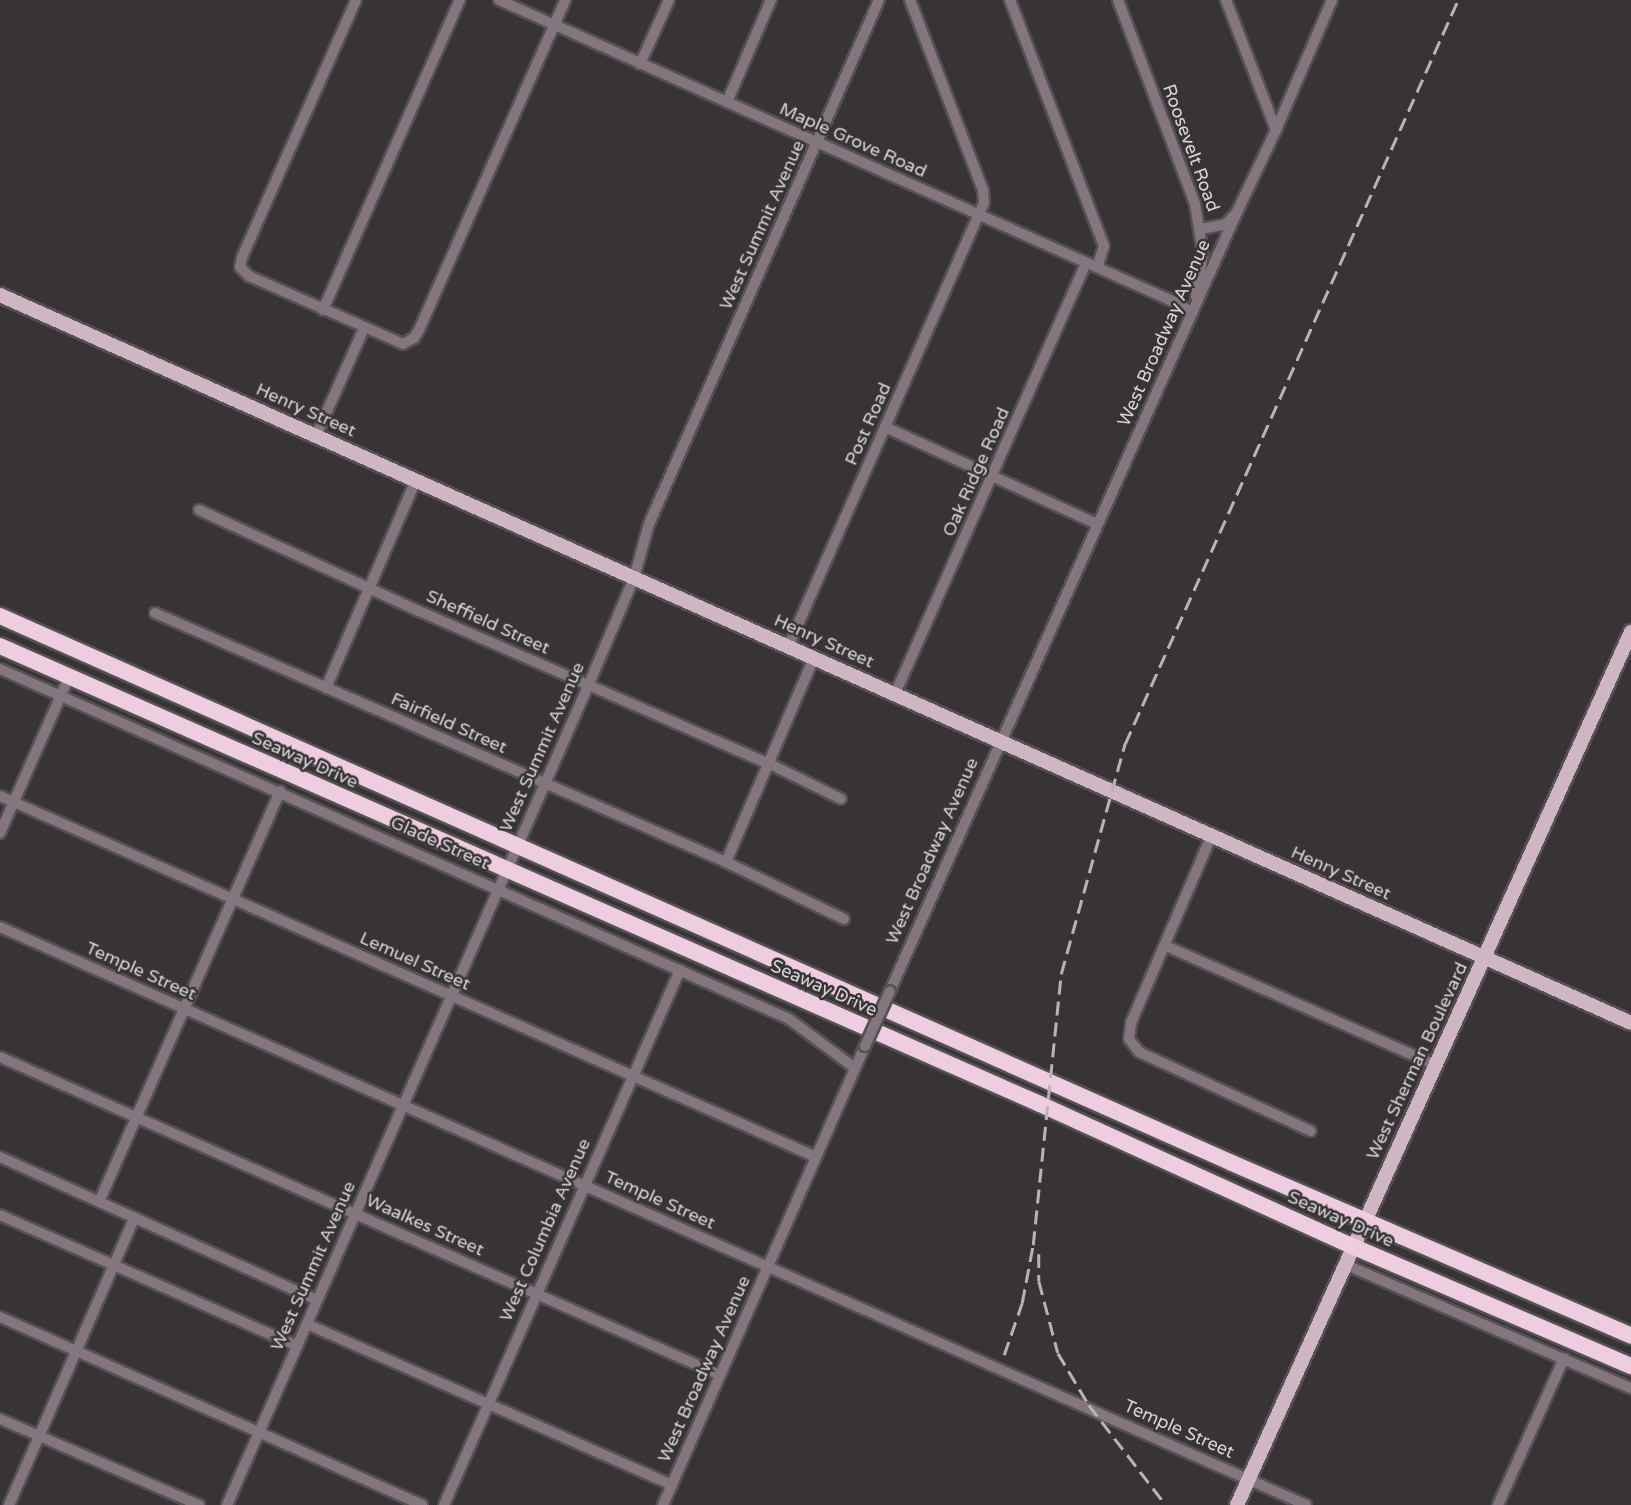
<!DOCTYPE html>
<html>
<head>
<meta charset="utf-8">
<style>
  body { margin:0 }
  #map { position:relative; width:1631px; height:1505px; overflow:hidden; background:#383435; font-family:"Varela Round",sans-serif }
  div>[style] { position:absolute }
  .roads { filter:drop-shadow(2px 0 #555152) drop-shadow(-2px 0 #555152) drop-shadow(0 2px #555152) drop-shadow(0 -2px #555152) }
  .minor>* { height:10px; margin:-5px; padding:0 5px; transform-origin:5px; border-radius:5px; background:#83767e }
  .major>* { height:14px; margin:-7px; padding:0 7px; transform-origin:7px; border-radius:7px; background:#d0b5c5 }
  .highway>* { height:16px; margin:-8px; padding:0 8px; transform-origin:8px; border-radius:8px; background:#efcde1 }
  .rail>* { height:2.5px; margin-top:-1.25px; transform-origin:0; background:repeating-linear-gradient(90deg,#b7b4b5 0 14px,transparent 0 21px) }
  .bridges { filter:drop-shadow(2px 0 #555152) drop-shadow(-2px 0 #555152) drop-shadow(0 2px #555152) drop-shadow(0 -2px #555152) }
  .minor-bridge>* { height:10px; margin:-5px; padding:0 5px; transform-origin:5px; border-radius:5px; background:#83767e }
  span { translate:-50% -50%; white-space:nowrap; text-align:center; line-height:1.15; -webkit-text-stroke:5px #383435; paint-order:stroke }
  .street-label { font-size:18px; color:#d8d5d6 }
</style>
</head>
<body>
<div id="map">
  <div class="roads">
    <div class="minor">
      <div style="left:356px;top:0;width:281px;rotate:113.9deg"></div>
      <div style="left:242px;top:257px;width:10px;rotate:101deg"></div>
      <div style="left:240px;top:267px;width:13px;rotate:45deg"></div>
      <div style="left:249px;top:276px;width:168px;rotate:23.8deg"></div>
      <div style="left:403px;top:344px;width:13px;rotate:-29deg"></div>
      <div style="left:414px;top:338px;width:9px;rotate:-58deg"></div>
      <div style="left:419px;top:330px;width:361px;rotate:-66.1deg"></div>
      <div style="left:499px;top:0;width:747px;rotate:24.09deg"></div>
      <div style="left:1181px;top:305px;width:14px;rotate:36deg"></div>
      <div style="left:1010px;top:0;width:263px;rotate:69.1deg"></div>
      <div style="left:1104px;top:246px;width:22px;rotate:108deg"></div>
      <div style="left:1118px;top:0;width:218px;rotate:69.3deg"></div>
      <div style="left:1195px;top:204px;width:51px;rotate:80.9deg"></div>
      <div style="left:1203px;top:254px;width:43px;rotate:99.5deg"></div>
      <div style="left:1226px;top:0;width:139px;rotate:69deg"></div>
      <div style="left:640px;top:64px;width:70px;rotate:-65.6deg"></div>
      <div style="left:727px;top:102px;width:111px;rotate:-66.7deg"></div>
      <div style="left:1201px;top:229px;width:25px;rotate:-11deg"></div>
      <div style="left:1226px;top:224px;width:16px;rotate:-47deg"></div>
      <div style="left:1237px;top:212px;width:91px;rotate:-64.6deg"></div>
      <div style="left:1276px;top:130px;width:142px;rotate:-66.7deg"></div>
      <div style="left:323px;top:310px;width:339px;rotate:-66.2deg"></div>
      <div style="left:885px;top:427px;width:233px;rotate:24.6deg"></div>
      <div style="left:316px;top:436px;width:118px;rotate:-66deg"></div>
      <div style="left:199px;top:510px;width:242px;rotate:24.7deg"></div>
      <div style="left:419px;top:611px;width:383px;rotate:23.6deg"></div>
      <div style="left:770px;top:764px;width:79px;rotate:26.2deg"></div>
      <div style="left:155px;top:613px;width:623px;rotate:23.56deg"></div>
      <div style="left:726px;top:862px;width:131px;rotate:25.8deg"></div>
      <div style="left:788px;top:647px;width:486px;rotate:-66.2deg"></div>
      <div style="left:984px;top:202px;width:12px;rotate:-95deg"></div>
      <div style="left:983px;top:190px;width:204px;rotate:-111deg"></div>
      <div style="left:0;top:669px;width:863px;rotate:23.92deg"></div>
      <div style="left:789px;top:1019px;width:82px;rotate:36.6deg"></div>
      <div style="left:326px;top:688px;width:227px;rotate:-66.6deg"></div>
      <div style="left:895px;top:694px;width:472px;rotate:-66.1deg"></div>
      <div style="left:0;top:796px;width:892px;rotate:23.86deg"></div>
      <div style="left:0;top:833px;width:171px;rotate:-66.1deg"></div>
      <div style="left:1211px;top:837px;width:202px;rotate:113.3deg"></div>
      <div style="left:1131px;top:1023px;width:16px;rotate:97deg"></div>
      <div style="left:1129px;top:1039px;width:16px;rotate:52deg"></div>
      <div style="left:1139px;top:1052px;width:189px;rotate:24.7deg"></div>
      <div style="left:726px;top:862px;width:222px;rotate:-66.7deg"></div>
      <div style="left:0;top:927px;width:1428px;rotate:23.87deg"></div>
      <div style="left:1166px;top:946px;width:295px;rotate:23.8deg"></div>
      <div style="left:890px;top:991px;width:853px;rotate:-65.99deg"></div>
      <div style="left:0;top:1057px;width:787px;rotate:23.83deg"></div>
      <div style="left:0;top:1157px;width:348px;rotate:24.3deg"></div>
      <div style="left:99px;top:1202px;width:449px;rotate:-66.2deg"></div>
      <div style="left:0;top:1215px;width:325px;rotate:23.8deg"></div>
      <div style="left:1344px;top:1264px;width:313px;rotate:23.4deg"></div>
      <div style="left:0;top:1317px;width:462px;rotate:24deg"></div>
      <div style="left:307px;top:1324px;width:399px;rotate:23.8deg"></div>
      <div style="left:0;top:1419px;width:217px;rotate:23.4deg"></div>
      <div style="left:9px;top:1505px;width:312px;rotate:-66.4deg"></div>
      <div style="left:227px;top:1505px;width:897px;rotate:-66.21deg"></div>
      <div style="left:589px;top:684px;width:115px;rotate:-67deg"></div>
      <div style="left:634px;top:578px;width:56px;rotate:-74.5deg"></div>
      <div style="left:649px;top:524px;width:572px;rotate:-66.3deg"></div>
      <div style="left:444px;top:1505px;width:585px;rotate:-66.2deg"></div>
      <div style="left:663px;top:1505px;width:501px;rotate:-66.25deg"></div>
      <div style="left:1498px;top:1505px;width:161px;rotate:-65.8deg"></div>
    </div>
    <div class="major">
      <div style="left:0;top:295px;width:1786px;rotate:24.05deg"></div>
      <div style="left:1237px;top:1505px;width:958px;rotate:-65.71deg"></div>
    </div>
    <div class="highway">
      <div style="left:0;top:616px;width:1348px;rotate:23.94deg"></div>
      <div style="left:1232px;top:1163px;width:435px;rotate:23.4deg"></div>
      <div style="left:0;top:646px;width:1136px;rotate:23.77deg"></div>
      <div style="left:1040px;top:1104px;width:343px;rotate:24.5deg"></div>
      <div style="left:1352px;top:1246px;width:304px;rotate:23.3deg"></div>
    </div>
  </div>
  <div class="rail">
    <div style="left:1039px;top:1254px;width:27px;rotate:90deg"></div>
    <div style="left:1039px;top:1281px;width:74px;rotate:75.2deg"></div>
    <div style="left:1058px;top:1353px;width:61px;rotate:59.2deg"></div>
    <div style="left:1089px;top:1405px;width:126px;rotate:52.4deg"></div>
    <div style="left:1004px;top:1355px;width:55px;rotate:-70.9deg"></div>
    <div style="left:1022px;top:1303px;width:59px;rotate:-79.3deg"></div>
    <div style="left:1033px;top:1245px;width:272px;rotate:-84.1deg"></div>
    <div style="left:1061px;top:974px;width:239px;rotate:-74.5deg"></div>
    <div style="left:1125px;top:744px;width:815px;rotate:-65.89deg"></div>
  </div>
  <div class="bridges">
    <div class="minor-bridge">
      <div style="left:865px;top:1046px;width:60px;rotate:-65.6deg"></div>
    </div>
  </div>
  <div class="street-label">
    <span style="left:853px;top:140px;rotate:24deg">Maple Grove Road</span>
    <span style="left:1191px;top:148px;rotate:70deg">Roosevelt Road</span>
    <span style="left:762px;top:225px;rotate:-66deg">West Summit Avenue</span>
    <span style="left:1164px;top:333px;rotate:-66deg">West Broadway Avenue</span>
    <span style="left:306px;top:410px;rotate:24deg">Henry Street</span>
    <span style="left:868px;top:424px;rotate:-66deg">Post Road</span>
    <span style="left:976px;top:472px;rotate:-66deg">Oak Ridge Road</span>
    <span style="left:488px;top:622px;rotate:24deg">Sheffield Street</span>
    <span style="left:824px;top:641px;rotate:24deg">Henry Street</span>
    <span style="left:449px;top:723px;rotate:24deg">Fairfield Street</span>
    <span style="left:542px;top:747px;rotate:-66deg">West Summit Avenue</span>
    <span style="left:305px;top:760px;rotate:24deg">Seaway Drive</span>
    <span style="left:440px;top:843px;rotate:24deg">Glade Street</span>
    <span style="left:932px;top:851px;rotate:-66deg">West Broadway Avenue</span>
    <span style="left:1341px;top:873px;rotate:24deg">Henry Street</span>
    <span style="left:415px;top:961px;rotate:24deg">Lemuel Street</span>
    <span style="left:141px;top:971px;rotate:24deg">Temple Street</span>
    <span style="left:824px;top:988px;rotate:24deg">Seaway Drive</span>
    <span style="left:1417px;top:1061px;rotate:-65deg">West Sherman Boulevard</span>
    <span style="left:660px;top:1200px;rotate:24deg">Temple Street</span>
    <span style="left:1341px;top:1219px;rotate:24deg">Seaway Drive</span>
    <span style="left:425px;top:1225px;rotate:24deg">Waalkes Street</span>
    <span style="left:545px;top:1230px;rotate:-66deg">West Columbia Avenue</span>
    <span style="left:313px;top:1266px;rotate:-66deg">West Summit Avenue</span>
    <span style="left:704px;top:1369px;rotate:-66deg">West Broadway Avenue</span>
    <span style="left:1179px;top:1429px;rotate:24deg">Temple Street</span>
  </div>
</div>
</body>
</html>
